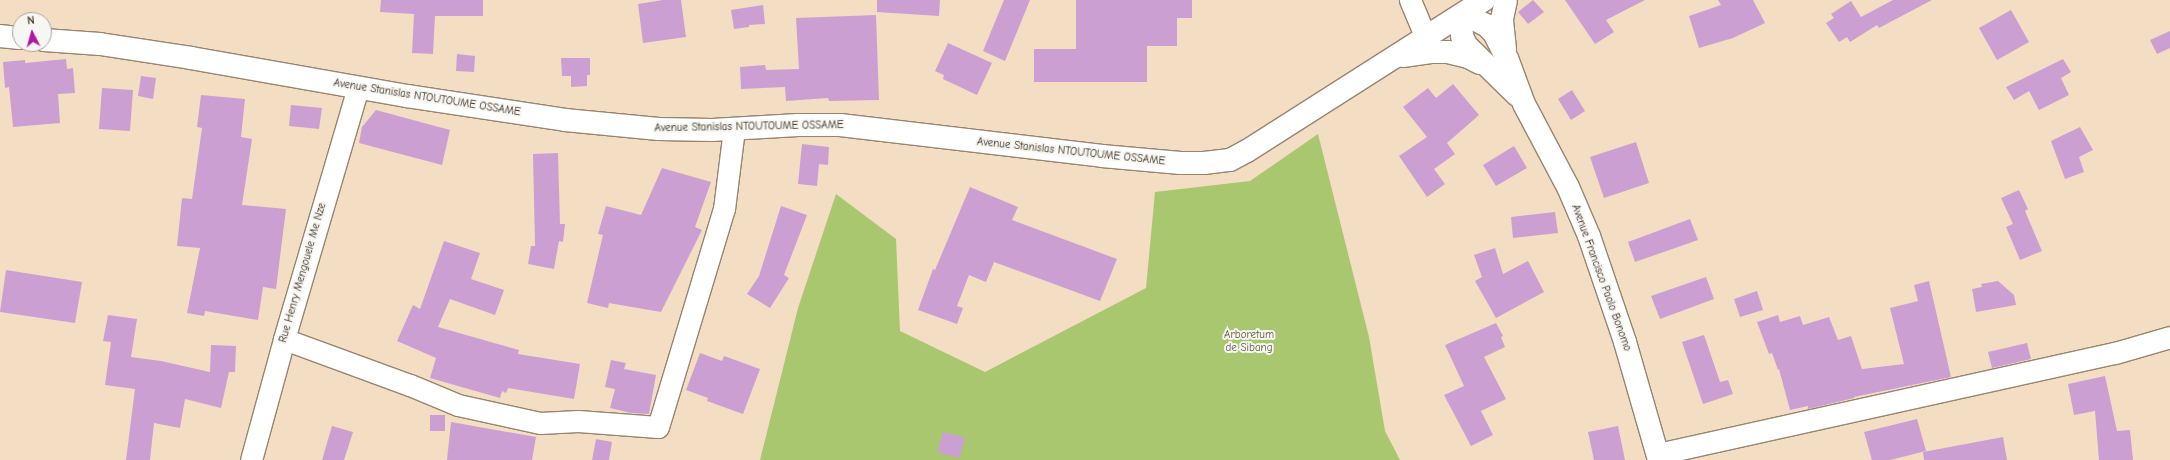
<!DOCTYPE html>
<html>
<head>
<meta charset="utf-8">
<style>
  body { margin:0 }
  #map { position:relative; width:2170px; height:460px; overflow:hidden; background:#f3dec3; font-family:"Comic Neue",sans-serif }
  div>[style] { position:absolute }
  .green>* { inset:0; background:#a8c76f }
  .building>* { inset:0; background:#cc9fd2 }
  .roads { filter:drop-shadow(1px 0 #978470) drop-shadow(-1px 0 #978470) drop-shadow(0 1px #978470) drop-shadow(0 -1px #978470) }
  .minor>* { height:21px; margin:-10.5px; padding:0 10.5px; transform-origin:10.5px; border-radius:10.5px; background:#fff }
  .tertiary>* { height:22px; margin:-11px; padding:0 11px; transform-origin:11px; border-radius:11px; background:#fff }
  span { translate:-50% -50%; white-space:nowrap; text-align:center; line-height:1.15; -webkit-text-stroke:4px #f6f6f2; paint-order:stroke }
  .street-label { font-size:11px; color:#3b2a1e }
  .park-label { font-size:11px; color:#5c5936 }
  .north { position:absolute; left:12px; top:12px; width:40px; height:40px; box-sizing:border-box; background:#f6f6f2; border:1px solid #aba49d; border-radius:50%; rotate:354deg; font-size:11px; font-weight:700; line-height:16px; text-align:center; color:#3b2a1e }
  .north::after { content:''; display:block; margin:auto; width:14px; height:18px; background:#b5179e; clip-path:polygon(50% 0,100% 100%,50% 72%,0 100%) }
</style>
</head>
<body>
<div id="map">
  <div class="green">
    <div style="clip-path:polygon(1318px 134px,1369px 337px,1385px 431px,1400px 460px,760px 460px,798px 308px,836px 194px,896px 239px,900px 331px,985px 372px,1146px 288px,1155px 192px,1250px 181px)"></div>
  </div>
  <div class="building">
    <div style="clip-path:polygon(381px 0,483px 0,483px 16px,435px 16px,433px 54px,412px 53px,414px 14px,380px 12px)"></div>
    <div style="clip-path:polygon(663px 0,681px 0,686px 37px,643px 43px,638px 4px)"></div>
    <div style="clip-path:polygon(877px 0,940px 0,939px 16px,877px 12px)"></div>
    <div style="clip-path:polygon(1004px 0,1030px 0,1005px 61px,983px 51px)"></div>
    <div style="clip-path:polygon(1076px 0,1192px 0,1192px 18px,1177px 18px,1177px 46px,1147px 46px,1147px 82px,1034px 82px,1034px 49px,1076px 49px)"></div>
    <div style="clip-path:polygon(1533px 0,1544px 12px,1528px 24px,1518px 12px)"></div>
    <div style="clip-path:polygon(1565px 0,1645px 0,1606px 20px,1614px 32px,1595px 44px)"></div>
    <div style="clip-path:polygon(1718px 0,1753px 0,1765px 23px,1733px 38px,1699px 48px,1689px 16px,1721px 5px)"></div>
    <div style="clip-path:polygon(1893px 0,1932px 0,1879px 28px,1877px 25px,1850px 42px,1847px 37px,1839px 42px,1826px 23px,1834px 18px,1831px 14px,1851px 1px,1861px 17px)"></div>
    <div style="clip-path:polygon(763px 5px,765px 24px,749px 25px,749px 27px,734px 29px,731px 10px)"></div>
    <div style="clip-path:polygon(2011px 10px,2029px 42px,1997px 60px,1979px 28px)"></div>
    <div style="clip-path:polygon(876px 15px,879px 100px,829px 101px,828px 98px,786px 101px,785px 87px,741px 89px,740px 67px,765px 65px,766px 70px,799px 69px,796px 18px)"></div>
    <div style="clip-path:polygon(2170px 31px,2170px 48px,2157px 54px,2150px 40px)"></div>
    <div style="clip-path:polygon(948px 43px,992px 63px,977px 95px,943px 79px,944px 75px,935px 71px)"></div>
    <div style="clip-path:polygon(457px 54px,475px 56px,474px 72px,456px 71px)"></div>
    <div style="clip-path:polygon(561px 58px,590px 58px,590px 75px,587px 75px,587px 86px,571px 87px,571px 76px,562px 76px)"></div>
    <div style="clip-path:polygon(66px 59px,67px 69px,73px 68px,75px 93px,58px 94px,60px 123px,13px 127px,9px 87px,5px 88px,3px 62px,25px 60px,25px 63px)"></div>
    <div style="clip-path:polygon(2063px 59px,2071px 72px,2061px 78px,2069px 95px,2039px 110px,2029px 91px,2014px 100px,2006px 87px)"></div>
    <div style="clip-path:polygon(141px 76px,156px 78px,153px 99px,138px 96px)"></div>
    <div style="clip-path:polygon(1453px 84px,1479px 115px,1447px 143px,1455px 154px,1434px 169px,1445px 184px,1427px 197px,1399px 156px,1427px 137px,1403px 107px,1428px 88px,1436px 98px)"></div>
    <div style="clip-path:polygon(102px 88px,133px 90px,130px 131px,99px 129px)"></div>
    <div style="clip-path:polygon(1572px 90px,1585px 111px,1571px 120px,1558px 99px)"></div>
    <div style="clip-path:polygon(201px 95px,245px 99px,241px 137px,252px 139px,242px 205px,286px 209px,276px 289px,263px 287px,258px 320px,205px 311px,204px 316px,187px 313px,200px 248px,177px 246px,182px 198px,192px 199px,202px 128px,197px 127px)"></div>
    <div style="clip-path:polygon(291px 105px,322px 108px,319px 129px,289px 126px)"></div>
    <div style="clip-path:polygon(376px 110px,450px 130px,442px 165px,359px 143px,362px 127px)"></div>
    <div style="clip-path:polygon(2080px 127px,2093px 150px,2079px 157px,2084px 172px,2065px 179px,2051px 141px)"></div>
    <div style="clip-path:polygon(1636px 142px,1649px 183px,1604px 198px,1590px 157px)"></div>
    <div style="clip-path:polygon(802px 144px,829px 147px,828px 165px,819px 164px,817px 186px,798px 184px)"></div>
    <div style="clip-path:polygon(1514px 146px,1527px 168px,1496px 186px,1483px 165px)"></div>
    <div style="clip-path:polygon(558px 153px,560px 224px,565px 224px,563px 242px,559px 241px,554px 269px,528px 264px,531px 246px,535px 246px,533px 154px)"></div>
    <div style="clip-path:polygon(662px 168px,711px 182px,695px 227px,702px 230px,661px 312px,609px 303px,608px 308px,587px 303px,603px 235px,598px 234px,606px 206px,641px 215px)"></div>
    <div style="clip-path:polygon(970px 187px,1018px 207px,1012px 220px,1117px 259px,1100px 301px,994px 262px,986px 282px,969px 275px,957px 306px,963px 308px,957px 324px,918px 310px,933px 269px,935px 270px)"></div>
    <div style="clip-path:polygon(2019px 190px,2028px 209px,2025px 211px,2042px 251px,2020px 260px,2006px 227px,2013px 224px,2001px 198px)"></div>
    <div style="clip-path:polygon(781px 206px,807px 215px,784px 275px,789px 278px,770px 308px,747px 294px,759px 276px)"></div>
    <div style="clip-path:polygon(1555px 212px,1558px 233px,1513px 238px,1511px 217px)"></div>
    <div style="clip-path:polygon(1690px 219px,1698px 240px,1635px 262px,1628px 242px)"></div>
    <div style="clip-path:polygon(444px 241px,480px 253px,471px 279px,504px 290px,495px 315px,450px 299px,438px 327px,519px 350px,518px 354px,580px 364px,574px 399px,508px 388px,506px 393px,502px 391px,500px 398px,430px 378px,436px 358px,397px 341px,413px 305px,420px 309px)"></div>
    <div style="clip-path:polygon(1495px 248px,1503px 274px,1528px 261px,1544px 292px,1496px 318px,1475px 281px,1482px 277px,1474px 255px)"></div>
    <div style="clip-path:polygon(6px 270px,82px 282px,75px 323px,0 312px)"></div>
    <div style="clip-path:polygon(1706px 277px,1714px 299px,1660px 319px,1651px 296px)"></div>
    <div style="clip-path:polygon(1929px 281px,1951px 377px,1854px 397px,1854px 398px,1808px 409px,1808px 406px,1790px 410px,1779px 369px,1778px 370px,1772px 353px,1769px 354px,1757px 322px,1778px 315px,1780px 322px,1800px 316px,1803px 325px,1829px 317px,1838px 340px,1851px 336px,1862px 369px,1904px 364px,1890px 308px,1918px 301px,1914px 285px)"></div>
    <div style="clip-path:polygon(1998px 281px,2014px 295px,2016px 305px,1976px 312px,1972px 289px,1982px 287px,1981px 284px)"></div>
    <div style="clip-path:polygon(1757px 291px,1763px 310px,1740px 317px,1734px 299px)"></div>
    <div style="clip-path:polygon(108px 315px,137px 319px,131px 357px,161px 361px,210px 372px,211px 345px,236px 346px,235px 372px,229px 372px,221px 408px,185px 399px,180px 428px,154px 423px,150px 460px,126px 460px,135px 389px,105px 385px,111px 342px,103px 341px)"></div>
    <div style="clip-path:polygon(1496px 323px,1503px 336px,1501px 337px,1505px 347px,1484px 357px,1506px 399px,1481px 411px,1493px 435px,1471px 446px,1444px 395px,1464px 386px,1445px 345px)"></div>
    <div style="clip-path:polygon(1704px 335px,1720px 382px,1728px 380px,1733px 394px,1703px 404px,1682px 342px)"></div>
    <div style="clip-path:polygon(2027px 343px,2031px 359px,1992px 368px,1988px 352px)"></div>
    <div style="clip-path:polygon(700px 353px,722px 361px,724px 356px,760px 369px,743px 414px,707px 401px,708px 398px,686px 390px)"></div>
    <div style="clip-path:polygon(611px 360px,626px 363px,624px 369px,656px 375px,649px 414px,631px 413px,610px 408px,615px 389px,605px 387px)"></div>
    <div style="clip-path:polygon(2105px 376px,2117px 431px,2130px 430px,2133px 460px,2099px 460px,2095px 411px,2074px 415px,2068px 384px)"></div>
    <div style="clip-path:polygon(430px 415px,445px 415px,445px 431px,430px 431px)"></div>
    <div style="clip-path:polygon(1917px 419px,1926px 451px,1890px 460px,1872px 460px,1864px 432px)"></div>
    <div style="clip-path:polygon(451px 422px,536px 437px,532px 460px,447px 460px)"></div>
    <div style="clip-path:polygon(332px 426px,353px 432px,344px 460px,322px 460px)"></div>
    <div style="clip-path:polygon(1618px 426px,1625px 460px,1594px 460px,1588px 432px)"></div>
    <div style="clip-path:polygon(943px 432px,965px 438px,959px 458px,937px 452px)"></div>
    <div style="clip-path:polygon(2003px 437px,2007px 460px,1924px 460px,1923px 452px)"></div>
    <div style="clip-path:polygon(596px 439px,612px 442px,609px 460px,592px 460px)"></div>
  </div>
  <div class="roads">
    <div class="minor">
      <div style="left:1410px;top:0;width:41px;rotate:67.2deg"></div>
      <div style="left:284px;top:339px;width:134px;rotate:20.1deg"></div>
      <div style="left:410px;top:385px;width:52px;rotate:22.6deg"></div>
      <div style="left:458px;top:405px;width:84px;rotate:12.4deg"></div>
      <div style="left:540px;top:423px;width:38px;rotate:-3deg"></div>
      <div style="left:578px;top:421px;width:80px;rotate:4.3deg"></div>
      <div style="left:658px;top:427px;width:228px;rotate:-73.2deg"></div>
      <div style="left:724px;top:209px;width:81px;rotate:-82.9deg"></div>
      <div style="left:1658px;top:454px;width:468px;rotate:-12.5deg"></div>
      <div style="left:2115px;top:353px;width:57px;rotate:-16.2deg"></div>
      <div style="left:251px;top:460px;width:125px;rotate:-74.7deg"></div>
      <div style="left:284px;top:339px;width:262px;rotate:-73.6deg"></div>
    </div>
    <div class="tertiary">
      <div style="left:1464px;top:14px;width:25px;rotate:27deg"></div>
      <div style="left:1486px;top:25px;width:11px;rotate:45deg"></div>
      <div style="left:1494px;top:33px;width:28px;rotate:63deg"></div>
      <div style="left:1507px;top:58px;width:49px;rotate:69.7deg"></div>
      <div style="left:1524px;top:104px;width:94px;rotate:62.1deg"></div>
      <div style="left:1568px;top:187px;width:53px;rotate:66.8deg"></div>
      <div style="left:1589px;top:236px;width:112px;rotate:71.2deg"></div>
      <div style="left:1625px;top:342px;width:123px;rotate:73.9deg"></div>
      <div style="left:1464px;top:14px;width:10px;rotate:107deg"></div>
      <div style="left:1461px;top:24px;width:12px;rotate:85deg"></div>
      <div style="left:1462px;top:36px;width:10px;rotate:66deg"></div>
      <div style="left:1466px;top:45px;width:71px;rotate:44.4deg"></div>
      <div style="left:0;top:36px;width:20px;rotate:6deg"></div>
      <div style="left:44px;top:40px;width:56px;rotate:4.1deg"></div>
      <div style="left:100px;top:44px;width:92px;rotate:8.7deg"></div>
      <div style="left:191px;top:58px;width:219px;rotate:10deg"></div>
      <div style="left:407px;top:96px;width:160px;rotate:8.6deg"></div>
      <div style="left:565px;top:120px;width:94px;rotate:5.5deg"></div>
      <div style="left:659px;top:129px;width:53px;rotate:1.1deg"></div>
      <div style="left:712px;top:130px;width:86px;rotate:-3.3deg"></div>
      <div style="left:798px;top:125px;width:42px"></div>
      <div style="left:840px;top:125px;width:264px;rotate:6.7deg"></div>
      <div style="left:1102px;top:156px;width:79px;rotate:5.1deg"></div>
      <div style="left:1181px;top:163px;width:23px"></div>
      <div style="left:1204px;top:163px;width:26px;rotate:-7deg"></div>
      <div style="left:1230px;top:160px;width:19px;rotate:-28deg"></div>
      <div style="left:1247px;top:151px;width:281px;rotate:-32.5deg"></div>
      <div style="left:1505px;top:49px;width:30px;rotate:-96deg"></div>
      <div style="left:1502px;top:19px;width:19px;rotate:-78deg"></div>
      <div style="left:1403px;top:56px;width:28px;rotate:-8deg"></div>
      <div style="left:1431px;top:52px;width:17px"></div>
      <div style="left:1448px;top:52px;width:21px;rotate:14deg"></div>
      <div style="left:1468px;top:57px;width:13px;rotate:27deg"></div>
    </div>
  </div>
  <div class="street-label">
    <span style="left:427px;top:98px;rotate:9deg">Avenue Stanislas NTOUTOUME OSSAME</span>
    <span style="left:749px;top:127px;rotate:-1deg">Avenue Stanislas NTOUTOUME OSSAME</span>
    <span style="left:1071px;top:152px;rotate:6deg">Avenue Stanislas NTOUTOUME OSSAME</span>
    <span style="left:303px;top:273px;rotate:-74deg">Rue Henry Mengouele Me Nze</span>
    <span style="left:1601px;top:278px;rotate:70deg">Avenue Francisco Paolo Bonomo</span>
  </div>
  <div class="park-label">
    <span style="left:1249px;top:342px">Arboretum<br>de Sibang</span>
  </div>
  <div class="north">N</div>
</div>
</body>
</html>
